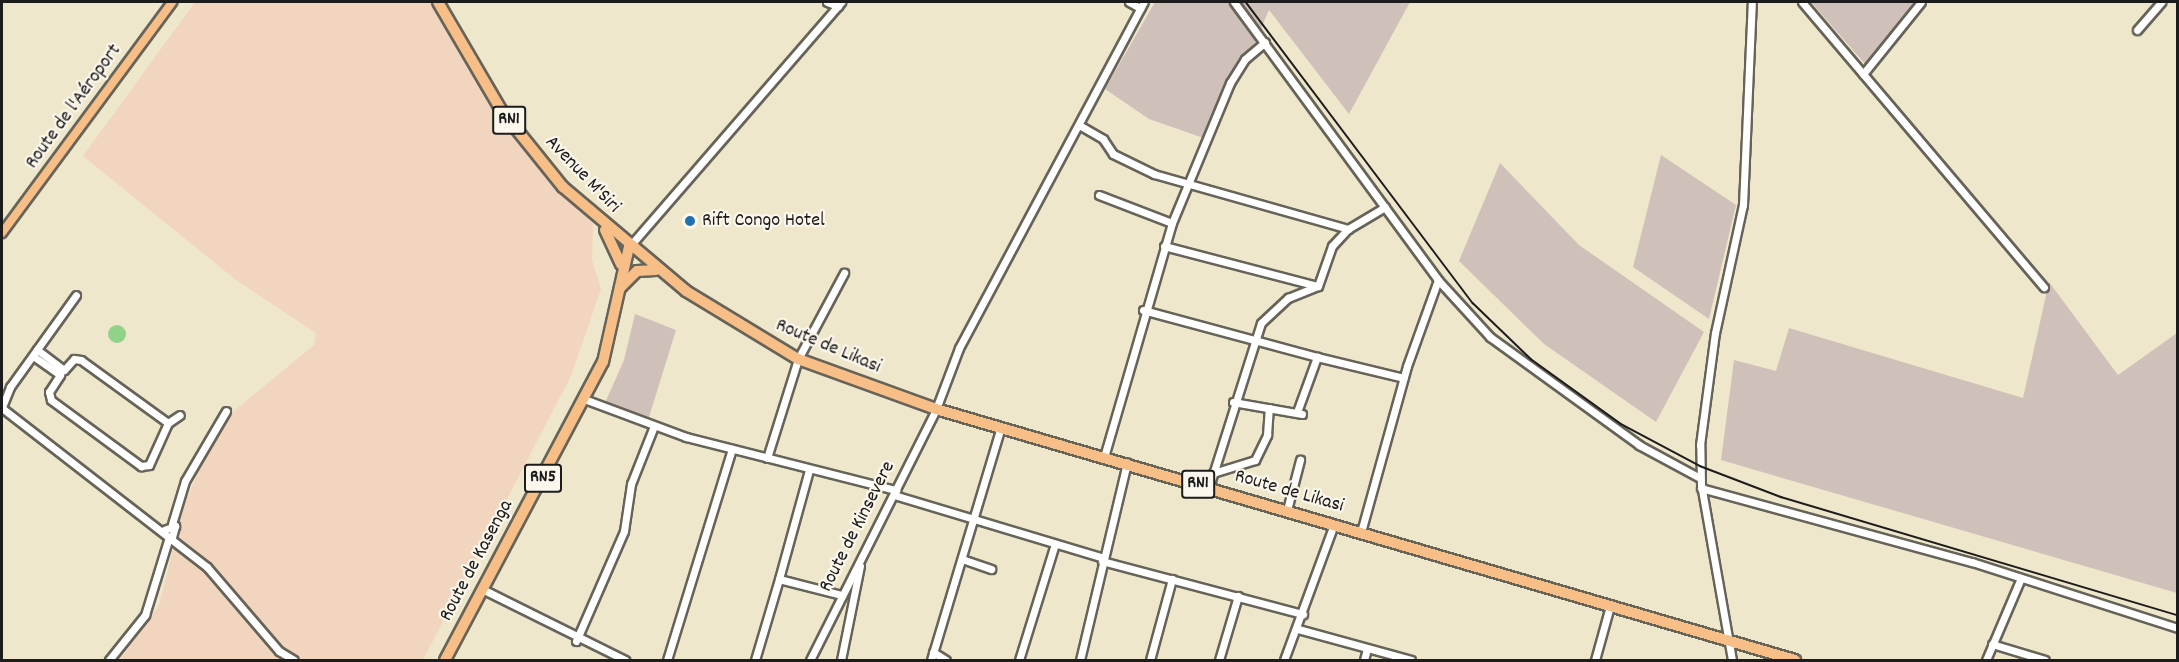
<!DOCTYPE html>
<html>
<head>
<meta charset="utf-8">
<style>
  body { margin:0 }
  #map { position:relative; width:2179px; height:662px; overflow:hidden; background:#efe7cb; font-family:Dekko,sans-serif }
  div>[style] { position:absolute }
  .built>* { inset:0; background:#f2d5be }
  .industrial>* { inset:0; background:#cfc1ba }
  .green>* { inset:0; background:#92d288 }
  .round { border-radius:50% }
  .roads { filter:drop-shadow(2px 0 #666359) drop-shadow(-2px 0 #666359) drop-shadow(0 2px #666359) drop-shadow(0 -2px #666359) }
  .minor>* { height:7px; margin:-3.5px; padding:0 3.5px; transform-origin:3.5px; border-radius:3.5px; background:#fff }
  .major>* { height:8px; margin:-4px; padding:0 4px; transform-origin:4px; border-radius:4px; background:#f7be87 }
  .highway>* { height:10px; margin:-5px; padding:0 5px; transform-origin:5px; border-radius:5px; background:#f7be87 }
  .rail>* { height:1.5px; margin:-0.75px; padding:0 0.75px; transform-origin:0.75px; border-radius:0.75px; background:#1c1c1c }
  .dots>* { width:16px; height:16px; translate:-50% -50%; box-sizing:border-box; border:3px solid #fbf7ec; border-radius:50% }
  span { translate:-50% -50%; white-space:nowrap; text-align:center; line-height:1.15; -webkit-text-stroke:4.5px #fbf7ec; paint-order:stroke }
  .shield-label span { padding:2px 4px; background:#fbf7ec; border:2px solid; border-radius:4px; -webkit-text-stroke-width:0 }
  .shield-label { font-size:18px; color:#1c1c1c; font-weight:700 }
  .street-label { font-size:20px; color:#1c1c1c }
  .poi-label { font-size:20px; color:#1c1c1c }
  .left { translate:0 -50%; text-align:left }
  .frame { position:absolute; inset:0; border:3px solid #1c1c1c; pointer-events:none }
</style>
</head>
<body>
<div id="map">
  <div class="built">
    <div style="clip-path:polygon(195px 2px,433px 2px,472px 71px,593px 224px,592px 260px,601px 289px,571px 376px,423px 660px,120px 660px,159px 605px,184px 506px,206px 453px,234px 411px,314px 345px,316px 333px,236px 280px,83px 156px)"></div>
  </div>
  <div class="industrial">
    <div style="clip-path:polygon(1155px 2px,1410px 2px,1349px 114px,1269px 10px,1212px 141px,1149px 119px,1105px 89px)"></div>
    <div style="clip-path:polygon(1811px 2px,1917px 2px,1865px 64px)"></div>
    <div style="clip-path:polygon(1661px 155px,1736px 205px,1709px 319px,1633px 267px)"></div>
    <div style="clip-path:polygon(1500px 163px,1579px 245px,1704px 332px,1656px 422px,1544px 344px,1459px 261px)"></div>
    <div style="clip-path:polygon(2049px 282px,2118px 375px,2177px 333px,2177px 593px,1721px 460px,1734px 360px,1776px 371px,1789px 328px,2023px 398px)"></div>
    <div style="clip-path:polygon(635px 314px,676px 330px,649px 417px,605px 403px,624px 360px)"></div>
  </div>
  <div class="green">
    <div class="round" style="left:108px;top:325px;width:18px;height:18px"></div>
  </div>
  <div class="roads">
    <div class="minor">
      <div style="left:827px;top:2px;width:12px;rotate:20deg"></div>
      <div style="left:1129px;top:2px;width:13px;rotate:29deg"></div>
      <div style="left:1234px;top:2px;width:345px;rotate:53.7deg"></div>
      <div style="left:1438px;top:280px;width:77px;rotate:47.6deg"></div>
      <div style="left:1490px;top:337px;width:184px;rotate:35.9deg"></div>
      <div style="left:1639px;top:445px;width:69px;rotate:28.4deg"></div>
      <div style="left:1802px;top:2px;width:374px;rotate:49.7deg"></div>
      <div style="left:2137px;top:30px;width:37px;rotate:-49deg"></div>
      <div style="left:1863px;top:74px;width:92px;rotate:-51.1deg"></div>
      <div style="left:1079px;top:125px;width:28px;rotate:30deg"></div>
      <div style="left:1103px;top:139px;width:18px;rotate:56deg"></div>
      <div style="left:1113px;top:154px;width:46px;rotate:26deg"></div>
      <div style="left:1154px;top:174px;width:202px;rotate:15.8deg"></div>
      <div style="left:1099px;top:195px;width:78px;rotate:21deg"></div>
      <div style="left:1164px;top:246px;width:159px;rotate:14.6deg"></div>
      <div style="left:629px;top:247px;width:324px;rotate:-49.1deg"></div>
      <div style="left:1143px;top:310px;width:180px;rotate:15.1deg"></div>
      <div style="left:33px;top:356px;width:33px;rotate:35deg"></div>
      <div style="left:60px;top:375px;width:20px;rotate:123deg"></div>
      <div style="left:49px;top:392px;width:8px;rotate:76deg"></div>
      <div style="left:51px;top:400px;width:112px;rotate:36.3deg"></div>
      <div style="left:141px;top:466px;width:8px;rotate:-7deg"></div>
      <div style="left:149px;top:465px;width:46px;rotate:-65.7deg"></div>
      <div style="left:168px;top:423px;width:107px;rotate:-144.1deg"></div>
      <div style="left:81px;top:360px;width:7px;rotate:-172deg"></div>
      <div style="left:74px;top:359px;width:15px;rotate:132deg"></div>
      <div style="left:64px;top:370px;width:34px;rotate:-143deg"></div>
      <div style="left:584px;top:399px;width:109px;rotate:20.4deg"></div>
      <div style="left:686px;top:437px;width:217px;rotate:14.2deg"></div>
      <div style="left:1233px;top:402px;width:70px;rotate:9.9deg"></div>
      <div style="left:2px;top:407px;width:22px;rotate:-68deg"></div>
      <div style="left:10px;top:387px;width:113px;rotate:-54.3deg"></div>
      <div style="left:2px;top:408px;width:259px;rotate:37.8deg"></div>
      <div style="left:207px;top:567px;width:111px;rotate:49.4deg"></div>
      <div style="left:279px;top:651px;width:17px;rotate:31deg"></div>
      <div style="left:1297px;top:412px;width:59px;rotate:-70deg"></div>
      <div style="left:1317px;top:357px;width:89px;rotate:13.6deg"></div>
      <div style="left:168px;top:423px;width:14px;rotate:-34deg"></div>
      <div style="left:1104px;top:457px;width:244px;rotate:-73.8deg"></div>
      <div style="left:1172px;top:223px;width:152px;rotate:-67.5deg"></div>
      <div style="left:1230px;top:83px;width:28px;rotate:-58deg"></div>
      <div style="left:1245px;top:59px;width:26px;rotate:-40deg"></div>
      <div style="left:767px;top:458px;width:104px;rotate:-72.6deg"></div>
      <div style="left:798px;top:359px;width:98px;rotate:-61.9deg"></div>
      <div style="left:809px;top:470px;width:113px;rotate:105.4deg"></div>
      <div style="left:779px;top:579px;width:65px;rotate:14.3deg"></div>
      <div style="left:1213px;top:473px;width:44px;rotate:-17.2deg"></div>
      <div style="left:1255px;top:460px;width:28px;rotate:-64deg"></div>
      <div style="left:1267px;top:435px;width:27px;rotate:-86deg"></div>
      <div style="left:1209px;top:487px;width:172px;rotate:-72.4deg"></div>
      <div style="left:1261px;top:323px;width:37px;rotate:-43deg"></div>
      <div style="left:1288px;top:298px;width:32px;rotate:-22deg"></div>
      <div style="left:1318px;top:286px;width:42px;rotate:-70.7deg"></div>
      <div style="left:1332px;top:246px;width:23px;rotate:-47deg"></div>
      <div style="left:1348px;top:229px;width:43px;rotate:-30.7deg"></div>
      <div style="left:1701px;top:488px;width:281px;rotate:15.3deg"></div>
      <div style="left:1972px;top:562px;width:216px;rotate:17.8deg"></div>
      <div style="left:894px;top:495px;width:216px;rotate:16.7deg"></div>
      <div style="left:1287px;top:510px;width:52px;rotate:-75.4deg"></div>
      <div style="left:172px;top:524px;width:45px;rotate:-73.2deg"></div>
      <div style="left:185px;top:481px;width:81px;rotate:-59.6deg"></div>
      <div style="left:164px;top:530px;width:12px;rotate:-20deg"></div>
      <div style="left:175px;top:526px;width:11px;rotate:105deg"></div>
      <div style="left:1361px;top:532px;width:172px;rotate:-74.5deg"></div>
      <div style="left:1407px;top:366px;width:91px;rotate:-70.2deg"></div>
      <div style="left:962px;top:559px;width:31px;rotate:19deg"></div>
      <div style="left:1102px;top:561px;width:208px;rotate:14.8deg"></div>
      <div style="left:482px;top:589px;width:160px;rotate:26.4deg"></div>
      <div style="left:1298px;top:629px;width:117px;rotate:15.3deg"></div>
      <div style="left:576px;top:641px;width:120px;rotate:-66.4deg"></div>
      <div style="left:624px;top:531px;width:48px;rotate:-81.5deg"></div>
      <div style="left:631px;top:484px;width:62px;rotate:-68.4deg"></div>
      <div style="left:1992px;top:644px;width:55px;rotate:16.8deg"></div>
      <div style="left:933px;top:652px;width:15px;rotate:32deg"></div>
      <div style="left:109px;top:660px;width:58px;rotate:-51.3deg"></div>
      <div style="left:145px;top:615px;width:82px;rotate:-72.9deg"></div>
      <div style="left:667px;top:660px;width:221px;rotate:-72.9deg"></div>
      <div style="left:755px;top:660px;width:84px;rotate:-73.5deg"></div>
      <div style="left:810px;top:660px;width:281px;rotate:-63.3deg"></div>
      <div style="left:936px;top:409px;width:65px;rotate:-69.3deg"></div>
      <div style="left:959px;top:348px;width:392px;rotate:-61.9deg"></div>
      <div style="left:841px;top:660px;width:96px;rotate:-78.6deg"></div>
      <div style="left:931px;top:660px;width:244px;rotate:-73.3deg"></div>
      <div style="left:1019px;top:660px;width:121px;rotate:-72.8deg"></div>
      <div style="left:1080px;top:660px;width:203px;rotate:-76.6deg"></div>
      <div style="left:1150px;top:660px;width:84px;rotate:-74.8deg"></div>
      <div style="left:1219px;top:660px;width:67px;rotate:-73.5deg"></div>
      <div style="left:1284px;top:660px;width:145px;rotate:-69.8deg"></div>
      <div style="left:1364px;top:660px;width:11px;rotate:-75deg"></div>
      <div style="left:1595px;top:660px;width:56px;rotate:-74.5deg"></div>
      <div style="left:1732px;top:660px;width:179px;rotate:-100deg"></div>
      <div style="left:1701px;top:484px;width:39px;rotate:-91deg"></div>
      <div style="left:1700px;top:445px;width:113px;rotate:-82.4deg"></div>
      <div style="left:1715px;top:333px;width:131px;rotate:-77.7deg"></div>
      <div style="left:1743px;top:205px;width:203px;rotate:-87.5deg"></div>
      <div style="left:1986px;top:660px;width:89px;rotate:-66.9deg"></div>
    </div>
    <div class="major">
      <div style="left:2px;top:233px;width:287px;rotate:-53.6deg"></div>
    </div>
    <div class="highway">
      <div style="left:438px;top:2px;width:125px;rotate:59.7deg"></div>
      <div style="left:501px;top:110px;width:99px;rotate:51.2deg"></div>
      <div style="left:563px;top:187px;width:161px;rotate:40.2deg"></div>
      <div style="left:686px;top:291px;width:131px;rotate:31.3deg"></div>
      <div style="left:798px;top:359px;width:147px;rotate:19.9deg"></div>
      <div style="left:936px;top:409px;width:895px;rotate:16.29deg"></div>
      <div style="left:605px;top:230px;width:38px;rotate:65deg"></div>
      <div style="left:620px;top:288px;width:24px;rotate:-45deg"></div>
      <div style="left:637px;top:271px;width:19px;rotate:-3deg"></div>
      <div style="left:445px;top:660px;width:337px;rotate:-62.1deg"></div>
      <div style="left:603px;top:362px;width:118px;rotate:-77.3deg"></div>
    </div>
  </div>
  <div class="rail">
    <div style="left:1246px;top:2px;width:377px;rotate:53deg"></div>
    <div style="left:1473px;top:303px;width:81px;rotate:44deg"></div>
    <div style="left:1531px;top:359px;width:111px;rotate:35.8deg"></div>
    <div style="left:1621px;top:424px;width:89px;rotate:28deg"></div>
    <div style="left:1700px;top:466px;width:87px;rotate:20.9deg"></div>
    <div style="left:1781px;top:497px;width:414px;rotate:16.6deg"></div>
  </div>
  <div class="dots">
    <div style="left:690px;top:221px;background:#1f6fb2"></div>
  </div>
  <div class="shield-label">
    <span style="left:509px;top:120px">RN1</span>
    <span style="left:543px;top:478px">RN5</span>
    <span style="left:1198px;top:484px">RN1</span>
  </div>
  <div class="street-label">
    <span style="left:74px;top:107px;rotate:-54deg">Route de l'Aéroport</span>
    <span style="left:582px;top:175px;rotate:46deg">Avenue M'Siri</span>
    <span style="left:828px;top:347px;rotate:23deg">Route de Likasi</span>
    <span style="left:1289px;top:492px;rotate:16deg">Route de Likasi</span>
    <span style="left:858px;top:527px;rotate:-63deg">Route de Kinsevere</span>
    <span style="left:477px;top:561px;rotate:-62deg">Route de Kasenga</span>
  </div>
  <div class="poi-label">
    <span class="left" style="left:702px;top:221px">Rift Congo Hotel</span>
  </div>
  <div class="frame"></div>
</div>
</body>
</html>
